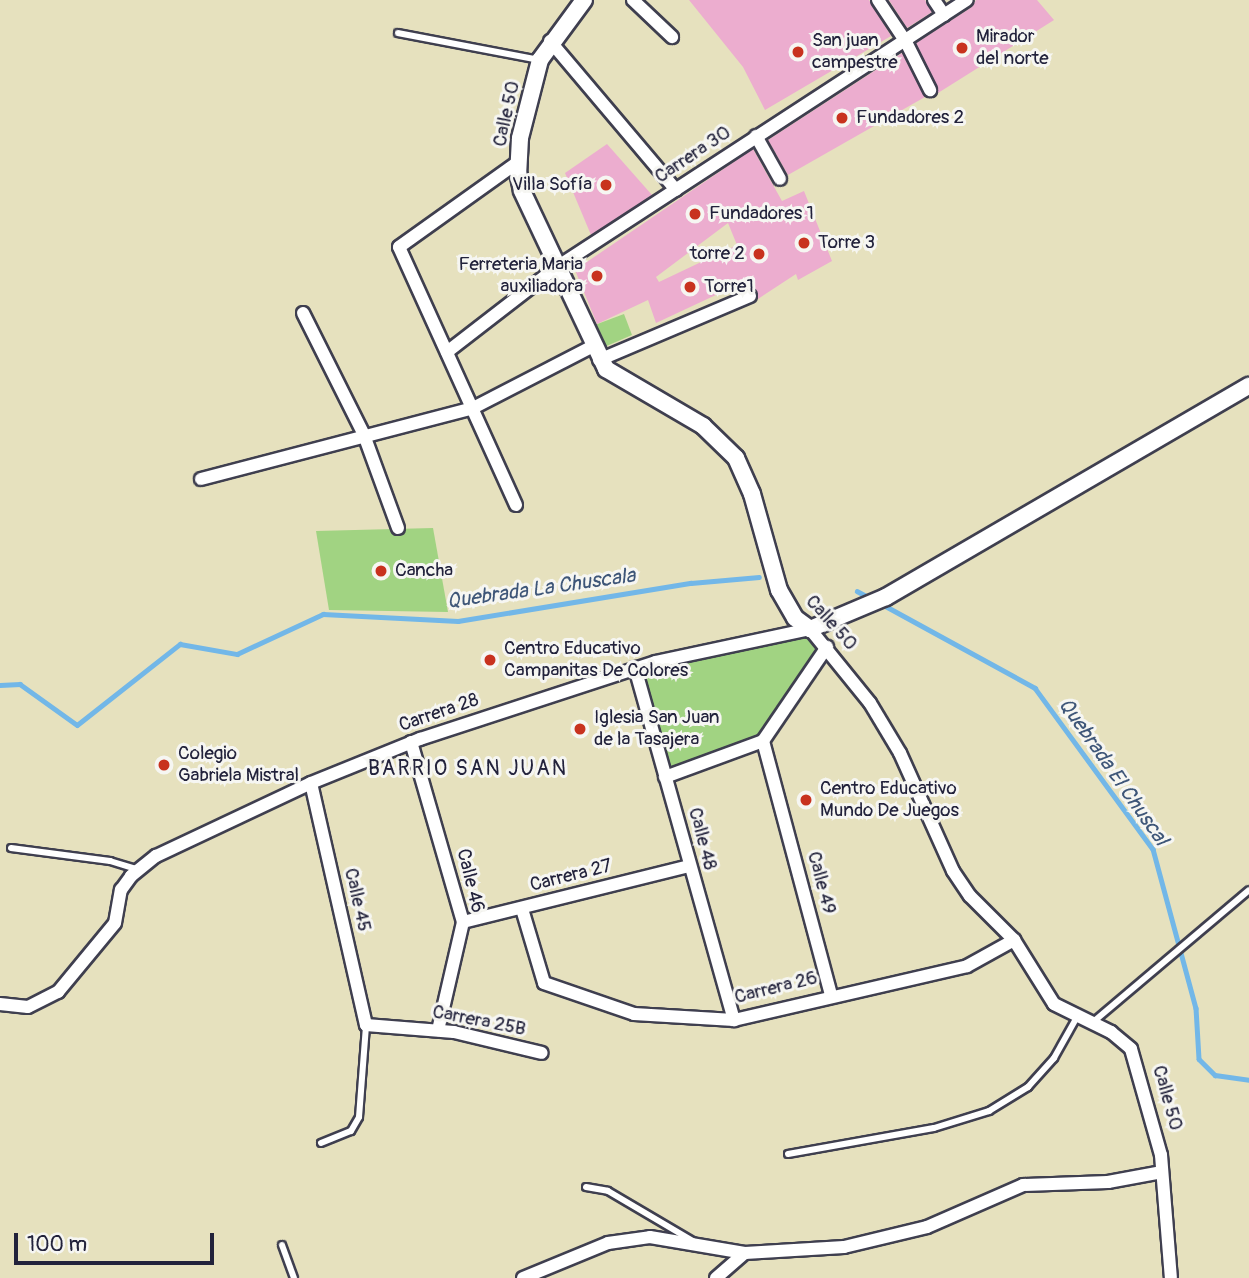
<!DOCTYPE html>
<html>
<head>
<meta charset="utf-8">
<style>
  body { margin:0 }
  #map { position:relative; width:1249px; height:1278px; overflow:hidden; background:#e6e1be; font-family:Pangolin,sans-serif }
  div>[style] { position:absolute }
  .green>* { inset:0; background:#a1d382 }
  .stream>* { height:4.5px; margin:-2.25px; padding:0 2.25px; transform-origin:2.25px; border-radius:2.25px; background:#72b7e8 }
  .building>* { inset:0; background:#ecadcf }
  .roads { filter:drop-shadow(2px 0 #3f3f4f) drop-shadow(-2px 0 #3f3f4f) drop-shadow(0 2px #3f3f4f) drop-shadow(0 -2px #3f3f4f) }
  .lane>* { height:6px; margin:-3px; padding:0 3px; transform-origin:3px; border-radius:3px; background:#fff }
  .street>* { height:12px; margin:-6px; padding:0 6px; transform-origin:6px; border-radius:6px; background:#fff }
  .secondary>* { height:16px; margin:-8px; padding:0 8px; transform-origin:8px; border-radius:8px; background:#fff }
  .dots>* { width:19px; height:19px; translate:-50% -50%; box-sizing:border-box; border:4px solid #f6f6f2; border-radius:50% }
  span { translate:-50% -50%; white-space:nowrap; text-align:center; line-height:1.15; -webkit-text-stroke:6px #f6f6f2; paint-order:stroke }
  .poi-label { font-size:19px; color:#22223b }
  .left { translate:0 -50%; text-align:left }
  .right { translate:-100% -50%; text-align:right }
  .street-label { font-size:19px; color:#22223b }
  .water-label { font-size:21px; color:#3e5678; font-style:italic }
  .neighbourhood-label { font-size:21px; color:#22223b; letter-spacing:2px }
  .scale { position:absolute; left:14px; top:1233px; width:200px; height:32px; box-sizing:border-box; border:4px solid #22223b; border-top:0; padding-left:9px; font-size:21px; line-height:24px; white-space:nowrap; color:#22223b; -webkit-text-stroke:5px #f6f6f2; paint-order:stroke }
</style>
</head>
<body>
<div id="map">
  <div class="green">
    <div style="clip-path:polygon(624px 314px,632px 335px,602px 348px,592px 326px)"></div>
    <div style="clip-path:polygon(433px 528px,448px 612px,329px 610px,316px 531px)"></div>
    <div style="clip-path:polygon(801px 624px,827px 647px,762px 740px,665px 775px,636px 668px)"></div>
  </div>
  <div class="stream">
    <div style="left:857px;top:591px;width:17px;rotate:28deg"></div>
    <div style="left:880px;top:603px;width:177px;rotate:28.7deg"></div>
    <div style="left:1035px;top:688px;width:200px;rotate:53.8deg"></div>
    <div style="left:1153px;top:849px;width:165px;rotate:74.9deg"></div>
    <div style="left:1196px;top:1008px;width:51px;rotate:86.6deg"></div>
    <div style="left:1199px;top:1059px;width:23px;rotate:45deg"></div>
    <div style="left:1215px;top:1075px;width:34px;rotate:8deg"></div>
    <div style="left:0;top:685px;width:20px;rotate:-3deg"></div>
    <div style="left:20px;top:684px;width:70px;rotate:35.7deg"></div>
    <div style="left:77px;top:725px;width:131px;rotate:-38.2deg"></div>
    <div style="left:180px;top:644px;width:58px;rotate:10deg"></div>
    <div style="left:237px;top:654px;width:95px;rotate:-24.9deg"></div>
    <div style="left:323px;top:614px;width:135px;rotate:3deg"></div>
    <div style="left:458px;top:621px;width:236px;rotate:-9.3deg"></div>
    <div style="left:691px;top:583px;width:68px;rotate:-5deg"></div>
  </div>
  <div class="building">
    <div style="clip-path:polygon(689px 0,869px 0,891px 36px,765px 110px,743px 67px)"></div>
    <div style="clip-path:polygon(889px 0,925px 0,932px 12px,907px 28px)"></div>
    <div style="clip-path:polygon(976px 0,1037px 0,1054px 20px,938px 93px,916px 43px,972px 7px)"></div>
    <div style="clip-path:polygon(902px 53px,925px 97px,788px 175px,768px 140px)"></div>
    <div style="clip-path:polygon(607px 144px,652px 195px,591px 235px,565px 173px)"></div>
    <div style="clip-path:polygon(evenodd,753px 149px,782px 201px,804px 191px,832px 261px,798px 280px,796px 274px,758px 299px,750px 279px,656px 323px,648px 300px,597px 324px,575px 270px,753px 149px,728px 223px,737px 245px,659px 282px,656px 277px,728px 223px)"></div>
  </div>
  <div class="roads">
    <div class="lane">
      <div style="left:398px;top:33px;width:145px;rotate:10.8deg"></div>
      <div style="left:11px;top:848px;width:100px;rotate:7.5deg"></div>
      <div style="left:110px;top:861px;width:27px;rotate:17deg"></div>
      <div style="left:1093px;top:1022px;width:204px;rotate:-40.2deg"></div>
      <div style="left:321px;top:1143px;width:32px;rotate:-22deg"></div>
      <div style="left:351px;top:1131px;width:16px;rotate:-60deg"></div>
      <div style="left:359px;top:1117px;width:92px;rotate:-85.6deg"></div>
      <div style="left:788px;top:1154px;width:148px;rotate:-10.1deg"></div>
      <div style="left:934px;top:1128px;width:58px;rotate:-17.2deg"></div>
      <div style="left:989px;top:1111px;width:46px;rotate:-31.6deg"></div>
      <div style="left:1028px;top:1087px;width:39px;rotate:-48deg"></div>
      <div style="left:1054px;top:1058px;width:47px;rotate:-60.7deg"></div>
      <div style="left:586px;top:1187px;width:22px;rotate:10deg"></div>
      <div style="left:608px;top:1191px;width:99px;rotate:30.5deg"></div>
      <div style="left:282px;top:1245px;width:35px;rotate:70deg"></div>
    </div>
    <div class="street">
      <div style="left:633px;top:0;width:54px;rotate:43.5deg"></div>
      <div style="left:878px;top:0;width:50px;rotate:56.3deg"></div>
      <div style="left:906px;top:42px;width:54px;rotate:63.4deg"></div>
      <div style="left:934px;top:0;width:18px;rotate:56deg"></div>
      <div style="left:550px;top:41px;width:195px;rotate:49.8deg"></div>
      <div style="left:756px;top:136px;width:49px;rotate:60.8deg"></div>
      <div style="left:303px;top:313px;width:136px;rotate:63.4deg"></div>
      <div style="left:364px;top:435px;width:99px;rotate:69.9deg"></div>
      <div style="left:447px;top:352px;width:139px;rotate:-37.7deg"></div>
      <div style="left:557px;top:267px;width:489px;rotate:-33.1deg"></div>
      <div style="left:599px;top:360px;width:164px;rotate:-23deg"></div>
      <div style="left:201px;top:479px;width:281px;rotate:-14.6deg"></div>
      <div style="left:473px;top:408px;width:135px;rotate:-27.3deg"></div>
      <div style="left:516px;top:505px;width:283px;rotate:-114.4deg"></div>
      <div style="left:399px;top:247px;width:146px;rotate:-35.5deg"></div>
      <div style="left:635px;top:668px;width:366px;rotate:74.3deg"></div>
      <div style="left:763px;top:741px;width:262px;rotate:75deg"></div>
      <div style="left:411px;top:742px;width:187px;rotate:73.9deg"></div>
      <div style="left:463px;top:922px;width:111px;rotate:103deg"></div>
      <div style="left:665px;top:777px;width:104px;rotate:-20.2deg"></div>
      <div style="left:763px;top:741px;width:114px;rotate:-55.8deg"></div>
      <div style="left:311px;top:783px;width:248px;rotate:77.2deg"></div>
      <div style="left:366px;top:1025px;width:88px;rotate:4.5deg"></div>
      <div style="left:454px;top:1032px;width:90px;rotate:13.4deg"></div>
      <div style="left:522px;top:909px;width:77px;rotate:73.4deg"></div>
      <div style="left:544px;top:983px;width:95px;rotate:19deg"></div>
      <div style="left:634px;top:1014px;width:100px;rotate:3.4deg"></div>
      <div style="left:734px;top:1020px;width:239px;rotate:-13deg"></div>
      <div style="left:967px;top:966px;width:54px;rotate:-29deg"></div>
      <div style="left:463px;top:922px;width:233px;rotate:-13.9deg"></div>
      <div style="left:0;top:1004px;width:28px;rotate:6deg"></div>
      <div style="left:28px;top:1007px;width:34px;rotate:-27deg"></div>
      <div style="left:58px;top:992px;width:89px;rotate:-50.4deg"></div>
      <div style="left:115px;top:923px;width:34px;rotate:-80deg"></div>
      <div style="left:121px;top:890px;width:17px;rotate:-54deg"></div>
      <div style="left:131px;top:876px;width:32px;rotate:-39deg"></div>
      <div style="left:156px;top:856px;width:171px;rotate:-25.2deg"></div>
      <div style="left:311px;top:783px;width:118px;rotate:-22deg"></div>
      <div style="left:420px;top:739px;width:247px;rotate:-18.1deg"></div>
      <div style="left:655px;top:662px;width:158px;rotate:-12deg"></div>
      <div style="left:810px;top:629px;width:95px;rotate:51deg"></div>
      <div style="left:870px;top:703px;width:58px;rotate:59deg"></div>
      <div style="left:900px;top:753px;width:129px;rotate:65.8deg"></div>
      <div style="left:953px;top:871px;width:30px;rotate:56deg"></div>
      <div style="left:970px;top:896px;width:62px;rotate:45deg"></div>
      <div style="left:1014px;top:940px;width:75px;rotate:58deg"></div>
      <div style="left:1054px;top:1004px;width:64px;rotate:26.2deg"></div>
      <div style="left:1111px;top:1032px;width:26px;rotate:40deg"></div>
      <div style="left:1131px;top:1049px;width:110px;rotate:74.2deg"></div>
      <div style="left:1161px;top:1155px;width:123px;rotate:85.4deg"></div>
      <div style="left:523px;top:1278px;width:92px;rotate:-22.4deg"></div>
      <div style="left:608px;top:1243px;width:42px;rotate:-8.1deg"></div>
      <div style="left:650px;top:1237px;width:96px;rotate:9.6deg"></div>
      <div style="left:745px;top:1253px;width:99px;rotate:-3.5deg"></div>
      <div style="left:844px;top:1247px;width:85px;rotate:-13.5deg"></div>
      <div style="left:927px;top:1227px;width:105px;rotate:-23.6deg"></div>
      <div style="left:1023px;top:1185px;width:85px;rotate:-2deg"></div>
      <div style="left:1108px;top:1182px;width:55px;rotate:-10.5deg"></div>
      <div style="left:716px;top:1278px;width:38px;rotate:-41deg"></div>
    </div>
    <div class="secondary">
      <div style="left:584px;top:0;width:74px;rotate:126.3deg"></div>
      <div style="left:540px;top:60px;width:81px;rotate:104.4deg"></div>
      <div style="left:520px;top:138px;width:34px;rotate:93deg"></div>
      <div style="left:518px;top:172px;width:19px;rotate:78deg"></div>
      <div style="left:522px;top:191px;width:197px;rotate:64.7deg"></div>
      <div style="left:606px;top:369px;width:113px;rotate:30.4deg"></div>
      <div style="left:703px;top:426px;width:46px;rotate:44.1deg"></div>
      <div style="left:736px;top:458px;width:39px;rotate:66deg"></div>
      <div style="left:752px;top:494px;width:100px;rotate:74.3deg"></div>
      <div style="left:779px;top:590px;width:32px;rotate:60deg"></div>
      <div style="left:795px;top:618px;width:19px;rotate:36deg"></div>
      <div style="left:810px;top:629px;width:82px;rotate:-22.8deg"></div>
      <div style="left:886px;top:597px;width:420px;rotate:-30.2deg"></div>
    </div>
  </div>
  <div class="dots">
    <div style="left:962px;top:48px;background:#c8321e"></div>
    <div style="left:798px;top:52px;background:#c8321e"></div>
    <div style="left:842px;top:118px;background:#c8321e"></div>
    <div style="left:606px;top:185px;background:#c8321e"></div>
    <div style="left:695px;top:214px;background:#c8321e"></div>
    <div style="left:804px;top:243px;background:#c8321e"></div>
    <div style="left:759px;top:254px;background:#c8321e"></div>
    <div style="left:597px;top:276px;background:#c8321e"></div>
    <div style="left:690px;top:287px;background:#c8321e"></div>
    <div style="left:381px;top:571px;background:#c8321e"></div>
    <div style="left:490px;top:660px;background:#c8321e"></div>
    <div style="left:580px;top:729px;background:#c8321e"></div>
    <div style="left:164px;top:765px;background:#c8321e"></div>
    <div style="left:806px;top:800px;background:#c8321e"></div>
  </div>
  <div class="poi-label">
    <span class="left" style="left:976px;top:48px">Mirador<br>del norte</span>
    <span class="left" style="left:812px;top:52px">San juan<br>campestre</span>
    <span class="left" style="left:856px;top:118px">Fundadores 2</span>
    <span class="right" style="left:592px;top:185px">Villa Sofía</span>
    <span class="left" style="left:709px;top:214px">Fundadores 1</span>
    <span class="left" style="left:818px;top:243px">Torre 3</span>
    <span class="right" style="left:745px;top:254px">torre 2</span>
    <span class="right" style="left:583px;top:276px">Ferreteria Maria<br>auxiliadora</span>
    <span class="left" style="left:704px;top:287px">Torre1</span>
    <span class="left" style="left:395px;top:571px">Cancha</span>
    <span class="left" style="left:504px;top:660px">Centro Educativo<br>Campanitas De Colores</span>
    <span class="left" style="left:594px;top:729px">Iglesia San Juan<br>de la Tasajera</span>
    <span class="left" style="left:178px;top:765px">Colegio<br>Gabriela Mistral</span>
    <span class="left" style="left:820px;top:800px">Centro Educativo<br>Mundo De Juegos</span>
  </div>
  <div class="street-label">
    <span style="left:507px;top:114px;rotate:-78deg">Calle 50</span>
    <span style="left:693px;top:155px;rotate:-34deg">Carrera 30</span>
    <span style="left:831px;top:623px;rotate:48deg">Calle 50</span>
    <span style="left:439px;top:713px;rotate:-19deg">Carrera 28</span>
    <span style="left:702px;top:839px;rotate:75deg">Calle 48</span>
    <span style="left:571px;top:876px;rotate:-14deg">Carrera 27</span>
    <span style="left:470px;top:881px;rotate:76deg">Calle 46</span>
    <span style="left:821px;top:883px;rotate:75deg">Calle 49</span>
    <span style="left:357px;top:900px;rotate:77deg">Calle 45</span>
    <span style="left:776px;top:988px;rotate:-14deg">Carrera 26</span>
    <span style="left:479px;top:1021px;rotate:11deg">Carrera 25B</span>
    <span style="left:1167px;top:1098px;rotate:74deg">Calle 50</span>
  </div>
  <div class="water-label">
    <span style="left:541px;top:589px;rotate:-8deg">Quebrada La Chuscala</span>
    <span style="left:1113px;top:772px;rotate:55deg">Quebrada El Chuscal</span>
  </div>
  <div class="neighbourhood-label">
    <span style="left:468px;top:769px">BARRIO SAN JUAN</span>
  </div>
  <div class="scale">100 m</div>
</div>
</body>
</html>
